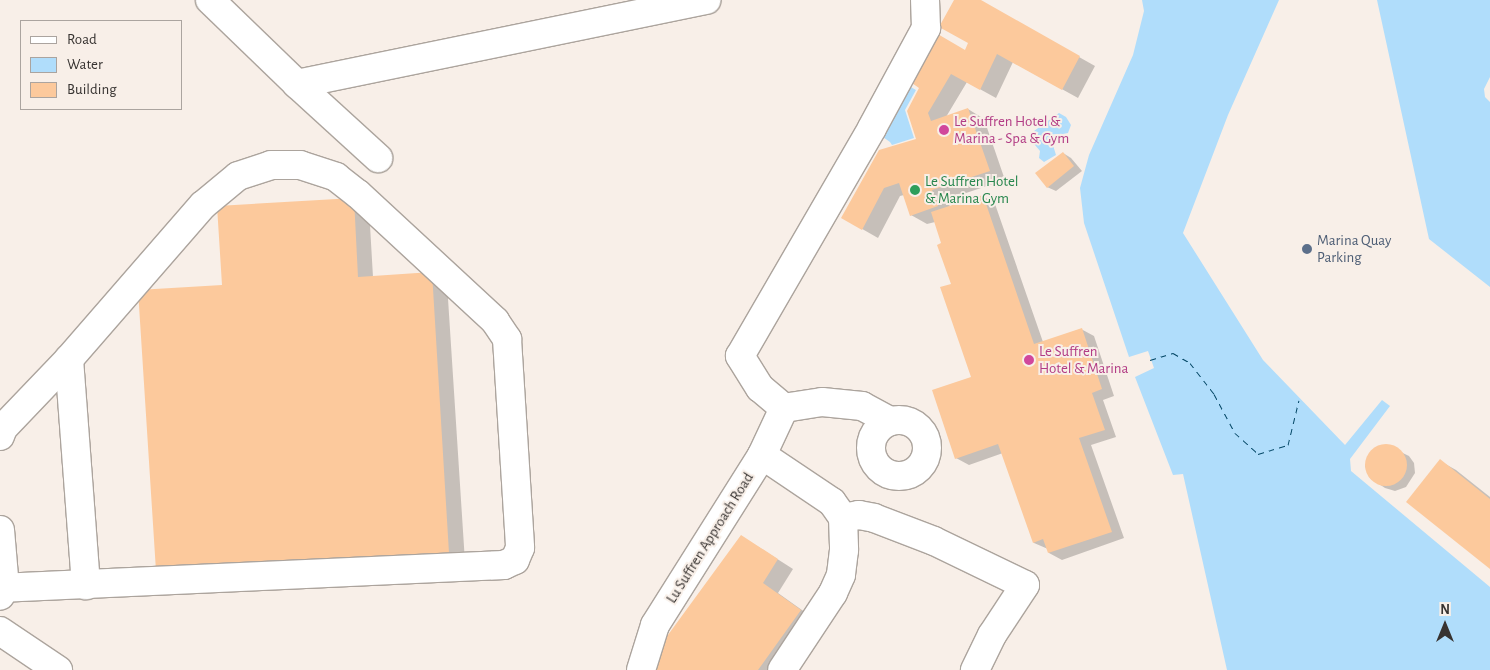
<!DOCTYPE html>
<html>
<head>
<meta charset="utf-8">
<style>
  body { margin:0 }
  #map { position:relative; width:1490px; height:670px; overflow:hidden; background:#f8efe8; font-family:"Alegreya Sans",sans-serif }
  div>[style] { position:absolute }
  .water>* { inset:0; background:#b0ddfb }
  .shadow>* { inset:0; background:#0003 }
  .ferry>* { height:1px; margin-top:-0.5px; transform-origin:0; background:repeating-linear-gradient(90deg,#004463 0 6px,transparent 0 11px) }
  .building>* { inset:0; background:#fcc99c }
  .round { border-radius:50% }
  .roads { filter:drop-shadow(1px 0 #aca49d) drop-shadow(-1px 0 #aca49d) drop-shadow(0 1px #aca49d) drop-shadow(0 -1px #aca49d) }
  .minor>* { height:28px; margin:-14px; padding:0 14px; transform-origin:14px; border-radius:14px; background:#fff }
  .minor>.ring { margin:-14px; padding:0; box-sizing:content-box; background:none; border:28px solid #fff; border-radius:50% }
  .dots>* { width:14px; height:14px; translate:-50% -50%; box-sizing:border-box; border:2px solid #f8efe8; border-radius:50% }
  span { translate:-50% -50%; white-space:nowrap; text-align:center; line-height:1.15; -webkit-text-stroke:4px #f8efe8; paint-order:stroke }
  .hotel-label { font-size:15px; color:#b23c85 }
  .left { translate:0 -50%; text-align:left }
  .leisure-label { font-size:15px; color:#27864d }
  .service-label { font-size:15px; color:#4e5e75 }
  .street-label { font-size:15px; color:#373331 }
  .legend { position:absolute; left:20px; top:20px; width:162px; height:90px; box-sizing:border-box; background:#f8efe8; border:1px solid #aba49f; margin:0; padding:6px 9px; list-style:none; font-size:15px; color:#373331 }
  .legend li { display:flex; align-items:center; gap:10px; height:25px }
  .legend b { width:25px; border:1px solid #aba49f }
  .north { position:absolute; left:1420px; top:600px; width:50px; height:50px; -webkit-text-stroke:4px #f8efe8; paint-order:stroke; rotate:0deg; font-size:14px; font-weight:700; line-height:20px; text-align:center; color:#373331 }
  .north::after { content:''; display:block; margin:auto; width:18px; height:22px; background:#373331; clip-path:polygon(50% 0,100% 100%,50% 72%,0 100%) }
</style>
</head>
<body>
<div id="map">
  <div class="water">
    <div style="clip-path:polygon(1142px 0,1279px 0,1228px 115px,1183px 233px,1263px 360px,1345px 445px,1382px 400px,1390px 406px,1350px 459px,1351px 471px,1490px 587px,1490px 670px,1227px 670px,1183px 474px,1173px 475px,1135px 377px,1154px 368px,1148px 351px,1129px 357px,1084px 223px,1080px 188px,1089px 155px,1133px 55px,1144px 11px)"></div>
    <div style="clip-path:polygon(1377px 0,1490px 0,1490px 77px,1484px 89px,1485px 97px,1490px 102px,1490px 287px,1429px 239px)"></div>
    <div style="clip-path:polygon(907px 85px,916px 90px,905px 110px,914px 138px,892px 145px,890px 142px,880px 135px)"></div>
    <div style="clip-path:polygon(1059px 113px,1066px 117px,1071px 125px,1068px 133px,1058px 135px,1052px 142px,1056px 155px,1044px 162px,1039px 158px,1040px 151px,1030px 139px,1034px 131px)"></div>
  </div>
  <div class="shadow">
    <div style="clip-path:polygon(955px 0,978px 0,1095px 66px,1078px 98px,1013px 62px,996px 98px,967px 82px,946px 117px,968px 109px,984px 119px,1005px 180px,948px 199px,950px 207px,983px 196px,995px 204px,1043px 342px,1081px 329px,1094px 336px,1114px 396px,1103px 400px,1116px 437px,1091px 445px,1124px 538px,1062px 560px,1049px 553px,1048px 549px,1034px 543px,1003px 453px,969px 465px,956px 458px,972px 377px,943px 243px,935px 222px,927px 224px,911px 215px,904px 195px,900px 196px,878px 238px,843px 218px,918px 140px,908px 111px,965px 51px,970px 43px)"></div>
    <div style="clip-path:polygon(1063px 153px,1071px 158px,1082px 171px,1056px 191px,1047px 187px)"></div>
    <div style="clip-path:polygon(218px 207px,369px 208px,373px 277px,447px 283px,465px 562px,173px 580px,223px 286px)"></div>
    <div style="clip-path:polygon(1386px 445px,1409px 456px,1414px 463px,1415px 473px,1406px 487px,1395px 491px,1385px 488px,1370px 478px,1365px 466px,1371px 452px)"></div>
    <div style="clip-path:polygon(1440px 461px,1456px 470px,1490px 497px,1490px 567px)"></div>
    <div style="clip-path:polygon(757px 546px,793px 569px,778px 593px,816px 620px,780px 670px,655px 670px)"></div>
  </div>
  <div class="ferry">
    <div style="left:1150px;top:360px;width:24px;rotate:-17deg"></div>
    <div style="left:1173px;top:353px;width:20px;rotate:30deg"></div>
    <div style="left:1190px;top:363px;width:39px;rotate:52deg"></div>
    <div style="left:1214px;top:394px;width:44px;rotate:61.7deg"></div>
    <div style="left:1235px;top:433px;width:31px;rotate:42deg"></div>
    <div style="left:1258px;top:454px;width:31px;rotate:-17deg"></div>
    <div style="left:1288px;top:445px;width:46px;rotate:-76.3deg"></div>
  </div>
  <div class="building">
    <div style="clip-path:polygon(954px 0,981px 0,1080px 56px,1062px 90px,997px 54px,980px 90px,951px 74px,928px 113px,931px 121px,968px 108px,990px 171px,932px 190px,938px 206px,910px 216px,899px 183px,884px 188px,862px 230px,841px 218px,879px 150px,916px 139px,907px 111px,919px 88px,909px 81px,936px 33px,965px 50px,968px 43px,939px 27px)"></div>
    <div style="clip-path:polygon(1063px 152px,1074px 166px,1047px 188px,1035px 173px)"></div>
    <div style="clip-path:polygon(983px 195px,1034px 344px,1082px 328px,1102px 389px,1092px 393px,1105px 430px,1079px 438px,1112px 532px,1048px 553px,1043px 539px,1033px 543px,998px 444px,955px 459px,932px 390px,971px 377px,940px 287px,951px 284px,937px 245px,941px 243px,931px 212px)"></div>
    <div style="clip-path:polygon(354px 198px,358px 277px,432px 272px,449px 553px,156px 571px,138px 290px,222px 285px,217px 206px)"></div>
    <div class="round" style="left:1365px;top:444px;width:42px;height:42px"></div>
    <div style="clip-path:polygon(1440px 459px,1490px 499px,1490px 569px,1406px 502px)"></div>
    <div style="clip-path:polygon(741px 535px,778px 559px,763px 583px,801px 610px,758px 670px,653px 670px,646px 665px)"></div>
  </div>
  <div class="roads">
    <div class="minor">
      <div style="left:210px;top:0;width:121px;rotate:44deg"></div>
      <div style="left:297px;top:84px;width:110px;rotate:42.4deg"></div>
      <div style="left:297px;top:84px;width:418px;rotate:-11.6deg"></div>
      <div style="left:69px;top:359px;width:227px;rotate:85.7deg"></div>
      <div class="ring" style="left:871px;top:420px;width:28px;height:28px"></div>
      <div style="left:890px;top:421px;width:32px;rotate:-152deg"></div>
      <div style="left:862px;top:406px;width:40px;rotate:-174.3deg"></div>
      <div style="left:822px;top:402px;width:38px;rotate:171deg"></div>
      <div style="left:784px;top:408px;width:31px;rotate:-140deg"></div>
      <div style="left:760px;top:388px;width:38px;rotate:-122deg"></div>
      <div style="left:740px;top:356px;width:263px;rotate:-59.9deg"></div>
      <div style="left:872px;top:128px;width:114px;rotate:-61.6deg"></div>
      <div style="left:926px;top:28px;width:28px;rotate:-92deg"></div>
      <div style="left:0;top:436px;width:9px;rotate:-69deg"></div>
      <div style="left:3px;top:428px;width:95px;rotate:-46.3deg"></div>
      <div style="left:69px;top:359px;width:204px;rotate:-49deg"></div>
      <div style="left:203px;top:205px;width:45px;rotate:-39.6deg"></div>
      <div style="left:238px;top:176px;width:35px;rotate:-18deg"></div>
      <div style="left:271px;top:165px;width:29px"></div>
      <div style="left:300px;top:165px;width:38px;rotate:18deg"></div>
      <div style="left:336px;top:177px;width:28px;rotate:38deg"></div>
      <div style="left:358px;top:194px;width:187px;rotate:42.8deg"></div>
      <div style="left:495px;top:321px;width:22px;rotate:56deg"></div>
      <div style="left:507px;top:339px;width:209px;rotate:86.4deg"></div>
      <div style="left:520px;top:548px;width:13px;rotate:113deg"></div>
      <div style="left:515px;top:560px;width:12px;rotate:156deg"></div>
      <div style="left:504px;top:565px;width:500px;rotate:177.4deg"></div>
      <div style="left:5px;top:588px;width:9px;rotate:122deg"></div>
      <div style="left:762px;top:455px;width:84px;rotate:33.9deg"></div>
      <div style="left:832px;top:502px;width:19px;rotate:55deg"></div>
      <div style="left:843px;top:518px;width:32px;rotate:88deg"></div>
      <div style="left:844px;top:550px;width:25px;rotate:97deg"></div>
      <div style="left:841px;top:575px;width:20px;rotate:114deg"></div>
      <div style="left:833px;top:593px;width:92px;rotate:123.5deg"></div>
      <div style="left:843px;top:518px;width:16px;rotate:-11deg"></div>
      <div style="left:859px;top:515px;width:15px;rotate:11deg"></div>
      <div style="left:874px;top:518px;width:64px;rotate:21deg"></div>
      <div style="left:934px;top:541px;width:101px;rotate:25.8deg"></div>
      <div style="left:1025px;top:585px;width:60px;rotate:123.4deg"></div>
      <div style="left:992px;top:635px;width:39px;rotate:116deg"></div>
      <div style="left:0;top:530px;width:58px;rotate:85.1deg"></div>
      <div style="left:0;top:631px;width:70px;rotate:33.9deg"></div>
      <div style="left:641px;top:670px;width:47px;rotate:-72.7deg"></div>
      <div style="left:655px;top:625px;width:201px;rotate:-57.8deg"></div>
      <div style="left:762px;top:455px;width:52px;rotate:-64.9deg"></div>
    </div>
  </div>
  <div class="dots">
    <div style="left:944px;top:130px;background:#d1479c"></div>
    <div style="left:915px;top:190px;background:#2e9e5b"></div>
    <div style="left:1307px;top:249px;background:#5c6f8a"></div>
    <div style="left:1029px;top:360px;background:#d1479c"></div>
  </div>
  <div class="hotel-label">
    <span class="left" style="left:954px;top:130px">Le Suffren Hotel &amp;<br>Marina - Spa &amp; Gym</span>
    <span class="left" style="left:1039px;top:360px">Le Suffren<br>Hotel &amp; Marina</span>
  </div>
  <div class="leisure-label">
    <span class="left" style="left:925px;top:190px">Le Suffren Hotel<br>&amp; Marina Gym</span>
  </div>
  <div class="service-label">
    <span class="left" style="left:1317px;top:249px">Marina Quay<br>Parking</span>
  </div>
  <div class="street-label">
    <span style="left:710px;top:538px;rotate:-58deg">Lu Suffren Approach Road</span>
  </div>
  <ul class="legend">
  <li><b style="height:6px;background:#fff"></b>Road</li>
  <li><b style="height:14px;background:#b0ddfb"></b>Water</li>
  <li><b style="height:14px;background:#fcc99c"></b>Building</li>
  </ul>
  <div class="north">N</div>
</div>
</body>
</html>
